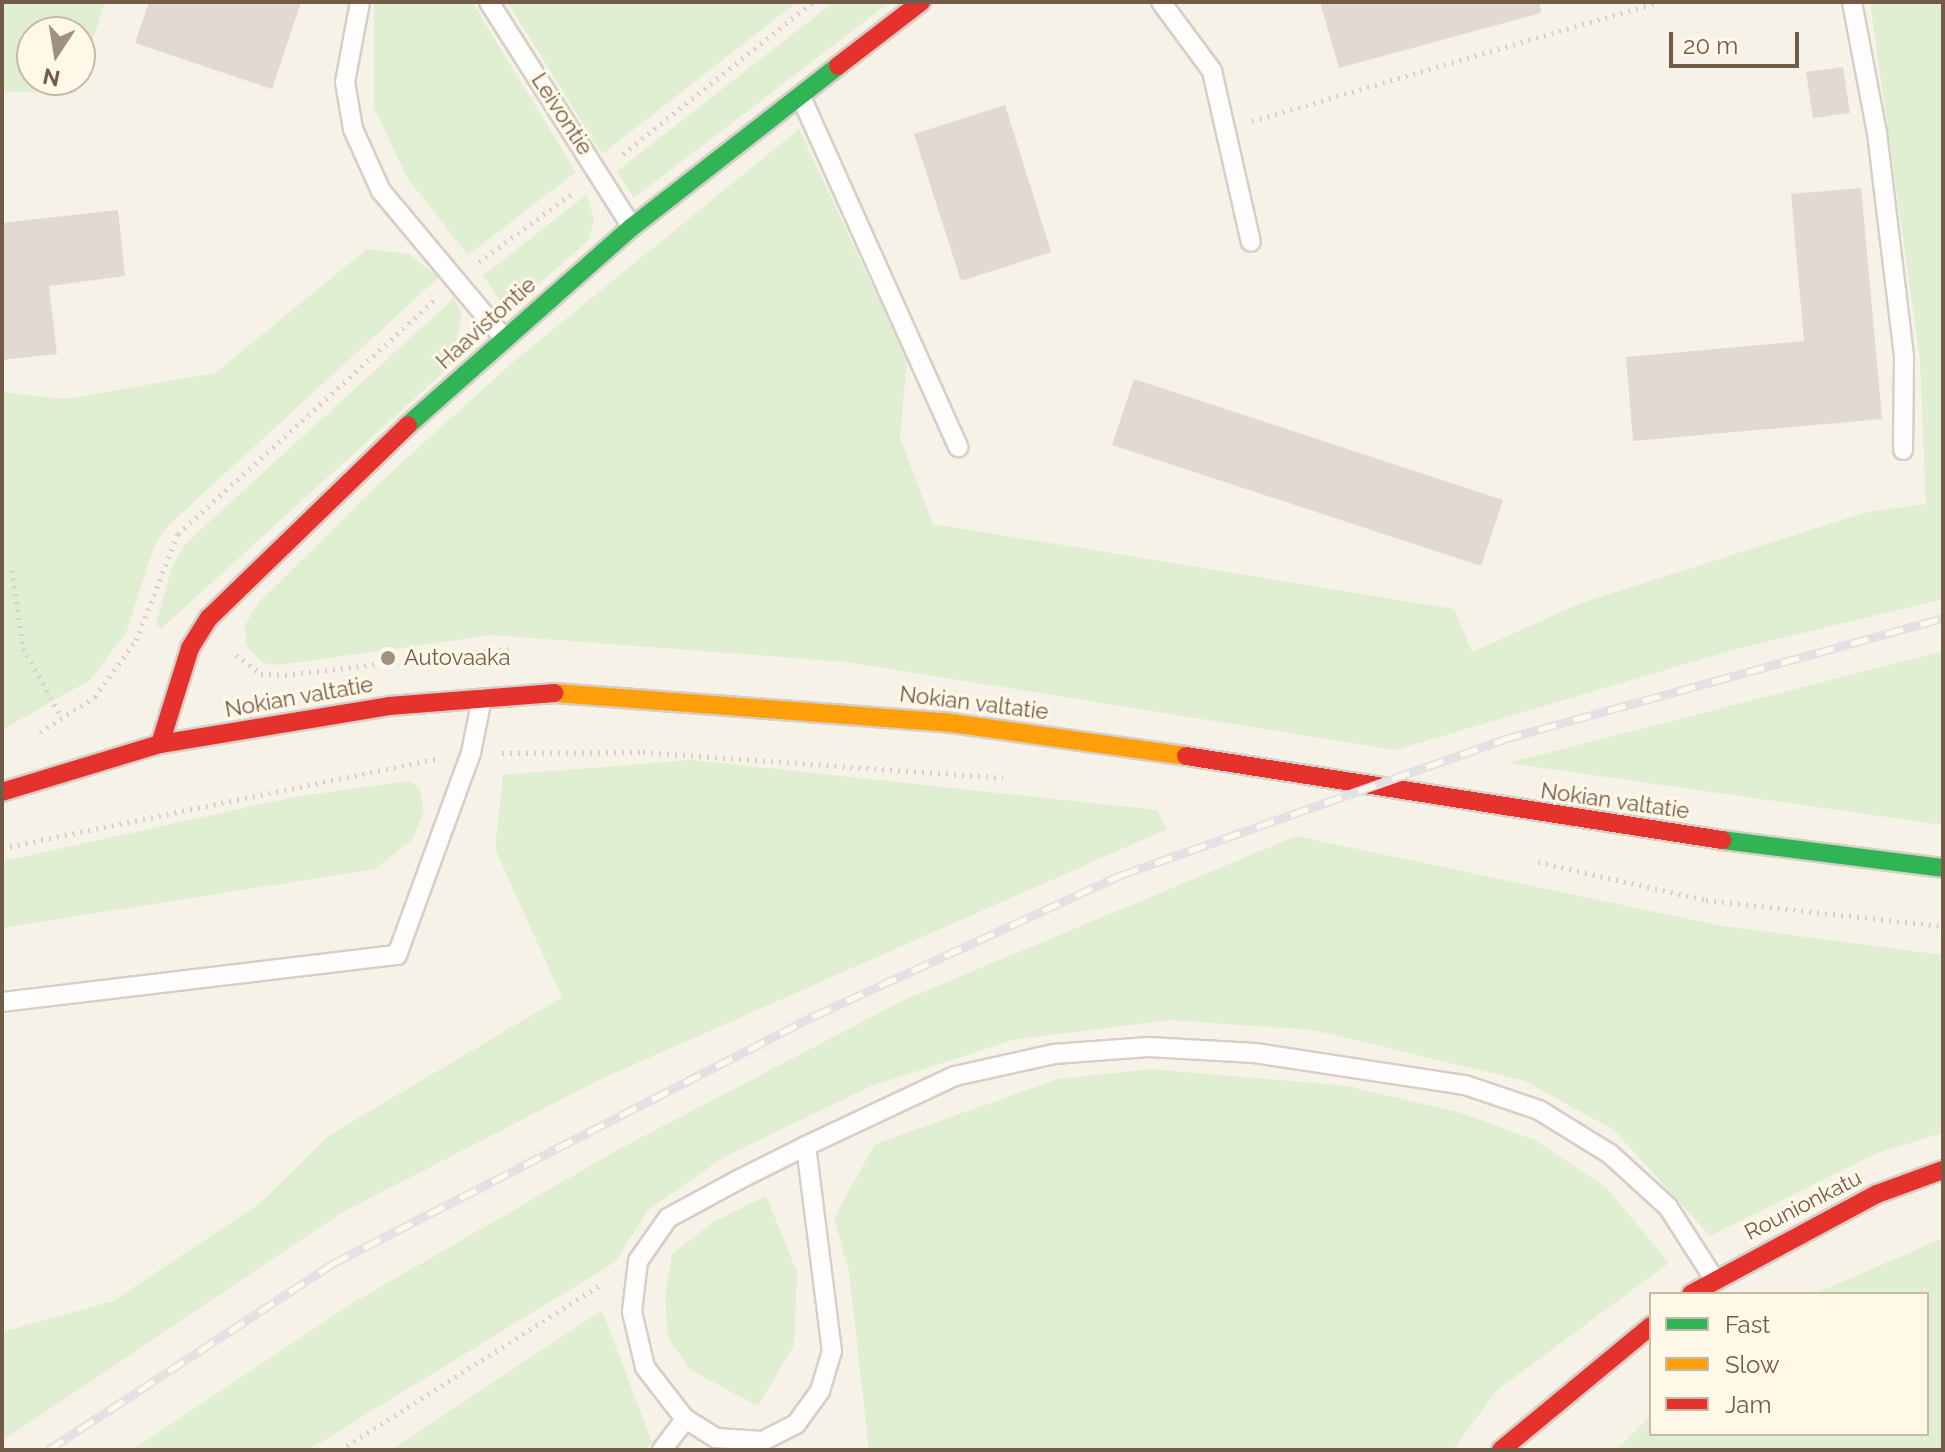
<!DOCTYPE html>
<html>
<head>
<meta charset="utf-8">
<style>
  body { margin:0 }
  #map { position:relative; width:1945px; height:1452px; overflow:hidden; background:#f6f2e8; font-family:Raleway,sans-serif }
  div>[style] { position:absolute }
  .green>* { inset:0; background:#e0eed2 }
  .building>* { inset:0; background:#e2dad0 }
  .path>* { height:5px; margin-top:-2.5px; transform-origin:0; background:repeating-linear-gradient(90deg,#d8d0c9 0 2px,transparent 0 8px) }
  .roads { filter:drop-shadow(2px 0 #d5cfc7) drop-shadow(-2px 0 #d5cfc7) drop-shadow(0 2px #d5cfc7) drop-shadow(0 -2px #d5cfc7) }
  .lane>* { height:18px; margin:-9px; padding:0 9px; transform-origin:9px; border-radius:9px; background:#fefdfc }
  .fast>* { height:18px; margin:-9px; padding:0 9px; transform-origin:9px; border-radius:9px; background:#30b455 }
  .slow>* { height:18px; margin:-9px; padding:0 9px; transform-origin:9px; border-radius:9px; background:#ff9f0a }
  .jam>* { height:18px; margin:-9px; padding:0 9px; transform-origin:9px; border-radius:9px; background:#e5322d }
  .rail>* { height:9px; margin-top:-4.5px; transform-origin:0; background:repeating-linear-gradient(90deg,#fff8e8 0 18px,#e4e1e4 0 36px); box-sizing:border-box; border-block:2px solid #e4e1e4 }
  .dots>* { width:22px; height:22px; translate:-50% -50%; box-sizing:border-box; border:4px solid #fff8e8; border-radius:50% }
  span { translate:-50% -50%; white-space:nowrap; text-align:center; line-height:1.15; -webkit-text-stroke:6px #fff8e8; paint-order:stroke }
  .street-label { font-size:22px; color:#745b48 }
  .poi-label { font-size:22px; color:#745b48 }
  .left { translate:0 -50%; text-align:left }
  .frame { position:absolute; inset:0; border:4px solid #745b48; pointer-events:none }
  .legend { position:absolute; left:1649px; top:1292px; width:280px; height:144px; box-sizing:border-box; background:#fff8e8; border:2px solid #c7b9a8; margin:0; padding:10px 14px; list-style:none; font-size:24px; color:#745b48 }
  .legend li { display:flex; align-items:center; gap:16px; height:40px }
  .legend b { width:40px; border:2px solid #c7b9a8 }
  .north { position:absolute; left:16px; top:16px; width:80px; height:80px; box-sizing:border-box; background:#fff8e8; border:2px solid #c7b9a8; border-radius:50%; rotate:192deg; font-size:22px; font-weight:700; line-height:32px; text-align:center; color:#745b48 }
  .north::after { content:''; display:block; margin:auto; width:28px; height:36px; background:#a29080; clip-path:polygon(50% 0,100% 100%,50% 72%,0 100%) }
  .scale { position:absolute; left:1669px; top:32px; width:130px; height:36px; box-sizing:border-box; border:4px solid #745b48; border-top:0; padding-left:10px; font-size:24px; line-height:28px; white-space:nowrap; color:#745b48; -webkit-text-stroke:6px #fff8e8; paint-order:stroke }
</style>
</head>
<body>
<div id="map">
  <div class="green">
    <div style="clip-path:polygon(2px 2px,105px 2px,80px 80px,80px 32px,32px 32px,32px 80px,80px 80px,76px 92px,2px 92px)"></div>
    <div style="clip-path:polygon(374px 2px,472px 2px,576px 172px,468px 255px,408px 179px,374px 108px)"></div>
    <div style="clip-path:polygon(507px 2px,797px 2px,602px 154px)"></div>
    <div style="clip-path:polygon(834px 2px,890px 2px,634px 198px,617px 171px)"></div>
    <div style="clip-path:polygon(1870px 2px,1943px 2px,1943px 599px,1733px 650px,1395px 750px,846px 662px,493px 635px,279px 665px,263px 663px,246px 645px,245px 625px,259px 602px,375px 487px,513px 362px,799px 129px,907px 360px,900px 438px,933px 524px,1454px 609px,1472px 652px,1581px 603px,1867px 512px,1926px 504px,1920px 360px)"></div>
    <div style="clip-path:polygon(587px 194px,594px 222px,588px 241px,514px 306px,501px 302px,483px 276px)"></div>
    <div style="clip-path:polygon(367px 249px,409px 254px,439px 277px,169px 525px,154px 546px,126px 633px,90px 680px,2px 730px,2px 392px,65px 399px,215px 373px)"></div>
    <div style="clip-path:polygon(454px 298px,462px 315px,450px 366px,161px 629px,156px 623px,171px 570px,185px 544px)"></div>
    <div style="clip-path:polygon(1943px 651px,1943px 825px,1508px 763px)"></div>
    <div style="clip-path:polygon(691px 760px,1157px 810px,1167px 829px,601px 1079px,341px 1213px,2px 1441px,2px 1332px,113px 1301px,260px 1203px,330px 1135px,562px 997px,495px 849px,503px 775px)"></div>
    <div style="clip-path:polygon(409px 781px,419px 787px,424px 812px,412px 840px,375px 869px,2px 928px,4px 861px,293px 797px)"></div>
    <div style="clip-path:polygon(1296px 836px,1722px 926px,1943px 955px,1943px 1133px,1877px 1153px,1710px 1236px,1614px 1130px,1525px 1081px,1313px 1030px,1170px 1020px,1013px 1040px,871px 1086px,724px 1157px,648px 1210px,615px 1262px,308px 1450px,132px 1450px,351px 1304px,621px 1148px,904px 1000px)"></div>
    <div style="clip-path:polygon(1151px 1069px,1348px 1086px,1461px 1113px,1535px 1140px,1607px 1188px,1669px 1263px,1496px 1391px,1453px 1450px,869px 1450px,849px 1272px,834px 1218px,875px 1144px,1058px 1079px)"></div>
    <div style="clip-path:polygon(766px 1196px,797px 1272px,794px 1345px,758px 1406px,690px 1370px,668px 1338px,665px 1297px,672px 1254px,713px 1222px)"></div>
    <div style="clip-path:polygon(1943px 1238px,1943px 1450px,1616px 1450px,1651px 1416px,1651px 1434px,1927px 1434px,1927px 1294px,1814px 1294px)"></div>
    <div style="clip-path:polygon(602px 1310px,652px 1442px,646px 1450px,391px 1450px)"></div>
  </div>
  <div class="building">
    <div style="clip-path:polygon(149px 2px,301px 2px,272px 89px,135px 43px)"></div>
    <div style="clip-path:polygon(1320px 2px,1540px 2px,1541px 13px,1339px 68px)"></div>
    <div style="clip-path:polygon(1843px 67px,1850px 113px,1813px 118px,1806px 72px)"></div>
    <div style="clip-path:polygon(1005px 105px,1051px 252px,961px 281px,914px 134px)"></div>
    <div style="clip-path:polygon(1861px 188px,1882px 419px,1633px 441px,1626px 357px,1804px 341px,1791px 194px)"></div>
    <div style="clip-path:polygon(118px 210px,125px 276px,49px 286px,57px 354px,2px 360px,2px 223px)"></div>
    <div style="clip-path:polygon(1134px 379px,1503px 500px,1481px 566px,1112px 445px)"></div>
  </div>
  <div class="path">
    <div style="left:1252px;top:121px;width:423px;rotate:-16.3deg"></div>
    <div style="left:623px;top:154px;width:243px;rotate:-38.7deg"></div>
    <div style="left:479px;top:262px;width:118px;rotate:-36.4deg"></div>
    <div style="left:12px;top:570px;width:79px;rotate:82deg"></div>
    <div style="left:23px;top:648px;width:80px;rotate:60.9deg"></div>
    <div style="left:236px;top:655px;width:31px;rotate:37deg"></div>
    <div style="left:261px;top:674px;width:24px;rotate:2deg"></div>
    <div style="left:285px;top:675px;width:225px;rotate:-6.7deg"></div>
    <div style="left:40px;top:732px;width:65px;rotate:-32.5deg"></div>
    <div style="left:95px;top:697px;width:70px;rotate:-54.3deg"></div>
    <div style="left:136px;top:640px;width:114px;rotate:-68.4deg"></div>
    <div style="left:178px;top:534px;width:348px;rotate:-42.4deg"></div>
    <div style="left:502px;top:753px;width:141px;rotate:-0.4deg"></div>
    <div style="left:643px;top:752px;width:361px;rotate:4.1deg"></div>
    <div style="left:2px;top:848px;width:443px;rotate:-11.6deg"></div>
    <div style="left:1538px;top:862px;width:172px;rotate:12.7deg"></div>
    <div style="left:1706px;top:900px;width:238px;rotate:6.3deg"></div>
    <div style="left:340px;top:1450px;width:312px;rotate:-32.4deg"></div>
  </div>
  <div class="roads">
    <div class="lane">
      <div style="left:360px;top:2px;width:81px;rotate:100.6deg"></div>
      <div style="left:345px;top:82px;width:48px;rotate:80.3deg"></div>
      <div style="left:353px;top:129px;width:68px;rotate:65.7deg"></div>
      <div style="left:381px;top:191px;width:192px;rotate:50.1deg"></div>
      <div style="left:489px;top:2px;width:267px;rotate:57.6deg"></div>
      <div style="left:1161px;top:2px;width:86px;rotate:53.5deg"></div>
      <div style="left:1212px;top:71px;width:175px;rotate:77.2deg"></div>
      <div style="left:1852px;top:2px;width:133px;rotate:79.2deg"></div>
      <div style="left:1877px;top:133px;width:226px;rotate:83.1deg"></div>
      <div style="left:1904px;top:357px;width:93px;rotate:90.6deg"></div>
      <div style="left:801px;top:97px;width:384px;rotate:65.8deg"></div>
      <div style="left:2px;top:1002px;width:398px;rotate:-6.8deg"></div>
      <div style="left:397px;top:955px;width:215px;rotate:-69.9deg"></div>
      <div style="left:471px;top:753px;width:56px;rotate:-78.7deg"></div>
      <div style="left:806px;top:1146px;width:207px;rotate:82.8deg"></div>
      <div style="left:832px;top:1351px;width:42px;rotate:106.7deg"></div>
      <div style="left:820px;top:1391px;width:41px;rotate:126deg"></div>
      <div style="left:796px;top:1424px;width:38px;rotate:153deg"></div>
      <div style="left:762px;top:1441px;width:46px;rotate:-176.3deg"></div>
      <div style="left:716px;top:1438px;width:36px;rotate:-148deg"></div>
      <div style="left:685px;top:1419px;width:66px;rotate:-127.6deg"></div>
      <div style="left:645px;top:1367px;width:57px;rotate:-103.3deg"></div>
      <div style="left:632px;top:1312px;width:51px;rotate:-83.3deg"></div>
      <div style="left:638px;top:1261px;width:52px;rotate:-55.1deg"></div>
      <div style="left:668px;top:1218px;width:80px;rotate:-28.5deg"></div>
      <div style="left:738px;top:1180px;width:76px;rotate:-26.6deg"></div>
      <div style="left:806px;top:1146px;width:165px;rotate:-25.2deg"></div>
      <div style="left:955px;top:1076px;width:101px;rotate:-12.5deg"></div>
      <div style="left:1054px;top:1054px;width:95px;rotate:-4.2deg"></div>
      <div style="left:1149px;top:1047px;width:106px;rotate:3.2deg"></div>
      <div style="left:1255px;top:1053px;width:212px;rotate:8.7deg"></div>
      <div style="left:1465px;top:1085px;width:78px;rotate:18.7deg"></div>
      <div style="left:1539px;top:1110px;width:84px;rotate:31.8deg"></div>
      <div style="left:1610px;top:1154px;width:79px;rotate:42.4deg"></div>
      <div style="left:1668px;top:1207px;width:83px;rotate:57.3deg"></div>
      <div style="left:662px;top:1450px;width:39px;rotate:-53deg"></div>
    </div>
    <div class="fast">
      <div style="left:408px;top:425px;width:299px;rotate:-41.5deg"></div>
      <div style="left:632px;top:227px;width:261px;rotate:-38deg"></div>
      <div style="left:1722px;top:840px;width:223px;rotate:7.2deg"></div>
    </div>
    <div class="slow">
      <div style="left:554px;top:693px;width:391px;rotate:4.3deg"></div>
      <div style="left:944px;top:722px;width:244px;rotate:8deg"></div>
    </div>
    <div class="jam">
      <div style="left:838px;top:66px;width:105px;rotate:-37.6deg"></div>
      <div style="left:160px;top:744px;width:101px;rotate:-72.6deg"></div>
      <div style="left:190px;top:648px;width:36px;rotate:-58deg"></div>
      <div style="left:209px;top:618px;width:277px;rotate:-44.1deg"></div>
      <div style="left:1186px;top:756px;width:543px;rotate:8.91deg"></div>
      <div style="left:2px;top:792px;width:165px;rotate:-16.9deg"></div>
      <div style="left:160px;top:744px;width:232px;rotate:-9.4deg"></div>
      <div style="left:389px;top:706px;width:166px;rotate:-4.5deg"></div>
      <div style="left:1691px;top:1294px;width:211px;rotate:-28.3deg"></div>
      <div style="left:1877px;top:1194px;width:70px;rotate:-20deg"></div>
      <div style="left:1501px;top:1450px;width:195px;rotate:-39.6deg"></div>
    </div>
  </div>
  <div class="rail">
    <div style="left:48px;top:1450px;width:339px;rotate:-33.2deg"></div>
    <div style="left:332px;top:1264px;width:542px;rotate:-27.23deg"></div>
    <div style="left:814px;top:1016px;width:338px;rotate:-24.7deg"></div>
    <div style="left:1121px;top:875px;width:406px;rotate:-19.5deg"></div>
    <div style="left:1504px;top:739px;width:455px;rotate:-15.4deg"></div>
  </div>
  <div class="dots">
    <div style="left:388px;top:658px;background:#a29080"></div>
  </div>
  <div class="street-label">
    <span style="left:562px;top:114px;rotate:57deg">Leivontie</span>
    <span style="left:486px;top:323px;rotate:-42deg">Haavistontie</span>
    <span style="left:299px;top:697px;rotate:-10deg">Nokian valtatie</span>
    <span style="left:974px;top:703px;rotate:7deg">Nokian valtatie</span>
    <span style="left:1615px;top:801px;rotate:8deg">Nokian valtatie</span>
    <span style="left:1803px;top:1205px;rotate:-27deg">Rounionkatu</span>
  </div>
  <div class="poi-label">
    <span class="left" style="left:404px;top:658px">Autovaaka</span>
  </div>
  <div class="frame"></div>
  <ul class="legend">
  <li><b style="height:10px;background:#30b455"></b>Fast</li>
  <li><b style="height:10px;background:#ff9f0a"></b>Slow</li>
  <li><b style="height:10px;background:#e5322d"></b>Jam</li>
  </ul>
  <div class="north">N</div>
  <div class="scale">20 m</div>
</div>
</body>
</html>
